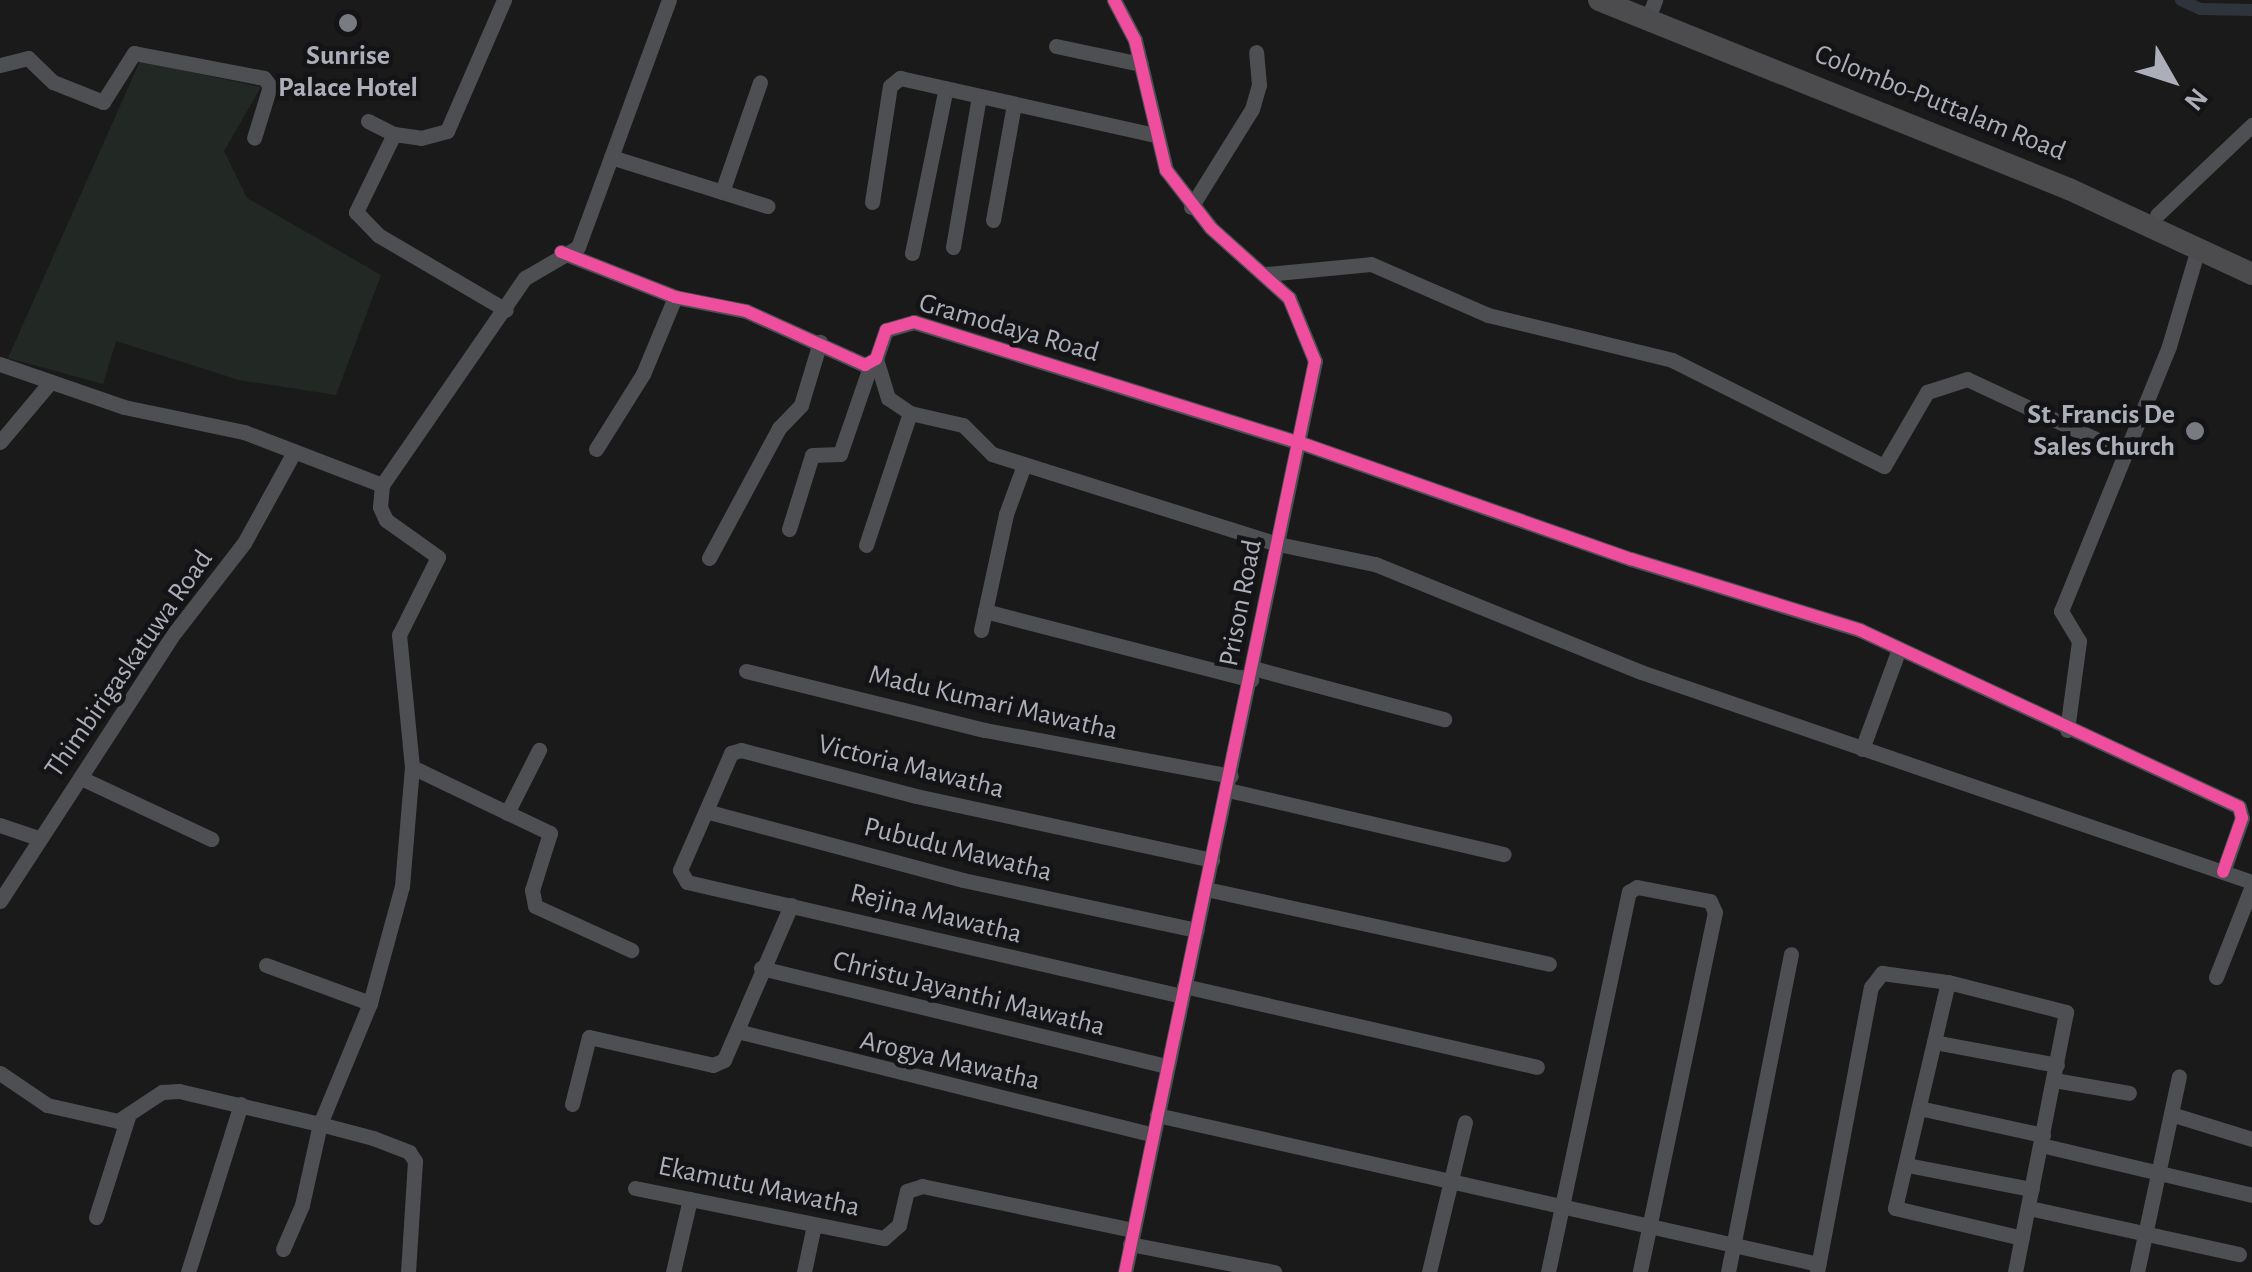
<!DOCTYPE html>
<html>
<head>
<meta charset="utf-8">
<style>
  body { margin:0 }
  #map { position:relative; width:2252px; height:1272px; overflow:hidden; background:#1a1a1a; font-family:"Alegreya Sans",sans-serif }
  div>[style] { position:absolute }
  .green>* { inset:0; background:#222924 }
  .canal>* { height:12px; margin:-6px; padding:0 6px; transform-origin:6px; border-radius:6px; background:#2e333c }
  .minor>* { height:15px; margin:-7.5px; padding:0 7.5px; transform-origin:7.5px; border-radius:7.5px; background:#4e4f53 }
  .highway>* { height:22px; margin:-11px; padding:0 11px; transform-origin:11px; border-radius:11px; background:#4c4c4f }
  .cycleway>* { height:12px; margin:-6px; padding:0 6px; transform-origin:6px; border-radius:6px; background:#ef4d9e }
  .dots>* { width:28px; height:28px; translate:-50% -50%; box-sizing:border-box; border:5px solid #141416; border-radius:50% }
  span { translate:-50% -50%; white-space:nowrap; text-align:center; line-height:1.15; -webkit-text-stroke:9px #141416; paint-order:stroke }
  .poi-label { font-size:28px; color:#acafba; font-weight:700 }
  .right { translate:-100% -50%; text-align:right }
  .street-label { font-size:28px; color:#acafba }
  .north { position:absolute; left:2122px; top:30px; width:100px; height:100px; -webkit-text-stroke:8px #141416; paint-order:stroke; rotate:129deg; font-size:28px; font-weight:700; line-height:40px; text-align:center; color:#acafba }
  .north::after { content:''; display:block; margin:auto; width:35px; height:45px; background:#acafba; clip-path:polygon(50% 0,100% 100%,50% 72%,0 100%) }
</style>
</head>
<body>
<div id="map">
  <div class="green">
    <div style="clip-path:polygon(140px 61px,261px 87px,224px 151px,247px 198px,381px 275px,336px 395px,239px 380px,116px 341px,103px 384px,8px 358px)"></div>
  </div>
  <div class="canal">
    <div style="left:2181px;top:0;width:21px;rotate:25deg"></div>
    <div style="left:2200px;top:9px;width:52px;rotate:1.1deg"></div>
  </div>
  <div class="minor">
    <div style="left:1114px;top:0;width:45px;rotate:62.3deg"></div>
    <div style="left:1135px;top:40px;width:134px;rotate:76.6deg"></div>
    <div style="left:1166px;top:170px;width:73px;rotate:52.2deg"></div>
    <div style="left:1211px;top:228px;width:105px;rotate:41.9deg"></div>
    <div style="left:1289px;top:298px;width:68px;rotate:67.6deg"></div>
    <div style="left:1315px;top:361px;width:931px;rotate:101.78deg"></div>
    <div style="left:1652px;top:8px;width:9px;rotate:-69deg"></div>
    <div style="left:1056px;top:46px;width:87px;rotate:12deg"></div>
    <div style="left:0;top:65px;width:29px;rotate:-14deg"></div>
    <div style="left:28px;top:58px;width:35px;rotate:44deg"></div>
    <div style="left:53px;top:82px;width:54px;rotate:21.8deg"></div>
    <div style="left:103px;top:102px;width:58px;rotate:-57.7deg"></div>
    <div style="left:134px;top:53px;width:132px;rotate:10.9deg"></div>
    <div style="left:264px;top:78px;width:10px;rotate:53deg"></div>
    <div style="left:270px;top:86px;width:54px;rotate:107.1deg"></div>
    <div style="left:368px;top:121px;width:29px;rotate:27deg"></div>
    <div style="left:394px;top:134px;width:87px;rotate:116deg"></div>
    <div style="left:356px;top:212px;width:32px;rotate:46deg"></div>
    <div style="left:378px;top:235px;width:148px;rotate:30.4deg"></div>
    <div style="left:394px;top:134px;width:27px;rotate:8deg"></div>
    <div style="left:421px;top:138px;width:27px;rotate:-15deg"></div>
    <div style="left:447px;top:131px;width:143px;rotate:-66.5deg"></div>
    <div style="left:611px;top:157px;width:164px;rotate:17.4deg"></div>
    <div style="left:722px;top:192px;width:116px;rotate:-70.9deg"></div>
    <div style="left:872px;top:202px;width:117px;rotate:-81.2deg"></div>
    <div style="left:890px;top:86px;width:13px;rotate:-39deg"></div>
    <div style="left:900px;top:78px;width:260px;rotate:12.6deg"></div>
    <div style="left:1191px;top:207px;width:115px;rotate:-58.1deg"></div>
    <div style="left:1252px;top:109px;width:25px;rotate:-74deg"></div>
    <div style="left:1259px;top:85px;width:33px;rotate:-95deg"></div>
    <div style="left:2157px;top:215px;width:131px;rotate:-43.5deg"></div>
    <div style="left:993px;top:220px;width:118px;rotate:-79.7deg"></div>
    <div style="left:953px;top:247px;width:153px;rotate:-80.2deg"></div>
    <div style="left:561px;top:252px;width:123px;rotate:21.5deg"></div>
    <div style="left:675px;top:297px;width:72px;rotate:11.2deg"></div>
    <div style="left:746px;top:311px;width:131px;rotate:24.4deg"></div>
    <div style="left:865px;top:365px;width:13px;rotate:-29deg"></div>
    <div style="left:876px;top:359px;width:31px;rotate:-71deg"></div>
    <div style="left:886px;top:330px;width:29px;rotate:-16deg"></div>
    <div style="left:914px;top:322px;width:405px;rotate:17.4deg"></div>
    <div style="left:1301px;top:443px;width:350px;rotate:19.4deg"></div>
    <div style="left:1631px;top:559px;width:240px;rotate:17.2deg"></div>
    <div style="left:1860px;top:630px;width:418px;rotate:25deg"></div>
    <div style="left:2239px;top:807px;width:11px;rotate:75deg"></div>
    <div style="left:2242px;top:818px;width:57px;rotate:109.4deg"></div>
    <div style="left:912px;top:253px;width:168px;rotate:-78.4deg"></div>
    <div style="left:1266px;top:274px;width:105px;rotate:-5.4deg"></div>
    <div style="left:1371px;top:264px;width:128px;rotate:23.6deg"></div>
    <div style="left:1488px;top:315px;width:189px;rotate:13.7deg"></div>
    <div style="left:1672px;top:360px;width:237px;rotate:26.6deg"></div>
    <div style="left:1884px;top:466px;width:86px;rotate:-59.8deg"></div>
    <div style="left:1927px;top:392px;width:42px;rotate:-18deg"></div>
    <div style="left:1967px;top:379px;width:175px;rotate:25deg"></div>
    <div style="left:876px;top:359px;width:41px;rotate:72.9deg"></div>
    <div style="left:888px;top:398px;width:27px;rotate:34deg"></div>
    <div style="left:910px;top:413px;width:54px;rotate:12.8deg"></div>
    <div style="left:963px;top:425px;width:41px;rotate:45deg"></div>
    <div style="left:992px;top:454px;width:300px;rotate:17.5deg"></div>
    <div style="left:1278px;top:544px;width:99px;rotate:11.7deg"></div>
    <div style="left:1375px;top:564px;width:287px;rotate:22.1deg"></div>
    <div style="left:1641px;top:672px;width:646px;rotate:18.97deg"></div>
    <div style="left:0;top:364px;width:131px;rotate:19.1deg"></div>
    <div style="left:124px;top:407px;width:123px;rotate:11.8deg"></div>
    <div style="left:244px;top:432px;width:148px;rotate:21deg"></div>
    <div style="left:382px;top:485px;width:252px;rotate:-55.4deg"></div>
    <div style="left:525px;top:278px;width:61px;rotate:-30.3deg"></div>
    <div style="left:578px;top:247px;width:263px;rotate:-69.8deg"></div>
    <div style="left:0;top:442px;width:73px;rotate:-50deg"></div>
    <div style="left:596px;top:449px;width:89px;rotate:-57.9deg"></div>
    <div style="left:643px;top:374px;width:83px;rotate:-67.4deg"></div>
    <div style="left:789px;top:529px;width:77px;rotate:-72.7deg"></div>
    <div style="left:812px;top:455px;width:28px;rotate:-2deg"></div>
    <div style="left:840px;top:454px;width:95px;rotate:-71deg"></div>
    <div style="left:866px;top:545px;width:139px;rotate:-71.6deg"></div>
    <div style="left:709px;top:558px;width:148px;rotate:-61.7deg"></div>
    <div style="left:779px;top:428px;width:32px;rotate:-46deg"></div>
    <div style="left:801px;top:405px;width:66px;rotate:-73.2deg"></div>
    <div style="left:985px;top:611px;width:275px;rotate:14.5deg"></div>
    <div style="left:981px;top:630px;width:119px;rotate:-77.8deg"></div>
    <div style="left:1006px;top:514px;width:52px;rotate:-69.8deg"></div>
    <div style="left:1253px;top:668px;width:198px;rotate:15deg"></div>
    <div style="left:746px;top:671px;width:246px;rotate:13.9deg"></div>
    <div style="left:985px;top:730px;width:250px;rotate:10.6deg"></div>
    <div style="left:2067px;top:730px;width:90px;rotate:-82.3deg"></div>
    <div style="left:2079px;top:641px;width:35px;rotate:-121deg"></div>
    <div style="left:2061px;top:611px;width:286px;rotate:-67.8deg"></div>
    <div style="left:2169px;top:346px;width:101px;rotate:-73.4deg"></div>
    <div style="left:1862px;top:749px;width:107px;rotate:-69.7deg"></div>
    <div style="left:412px;top:767px;width:153px;rotate:25.6deg"></div>
    <div style="left:550px;top:833px;width:60px;rotate:107.5deg"></div>
    <div style="left:532px;top:890px;width:16px;rotate:79deg"></div>
    <div style="left:535px;top:906px;width:106px;rotate:24.6deg"></div>
    <div style="left:81px;top:778px;width:144px;rotate:25.1deg"></div>
    <div style="left:1228px;top:790px;width:283px;rotate:13.1deg"></div>
    <div style="left:709px;top:812px;width:263px;rotate:15deg"></div>
    <div style="left:963px;top:880px;width:239px;rotate:12.1deg"></div>
    <div style="left:507px;top:813px;width:71px;rotate:-63.1deg"></div>
    <div style="left:0;top:825px;width:39px;rotate:19deg"></div>
    <div style="left:1206px;top:889px;width:351px;rotate:12.3deg"></div>
    <div style="left:0;top:901px;width:321px;rotate:-57deg"></div>
    <div style="left:175px;top:632px;width:113px;rotate:-52.2deg"></div>
    <div style="left:244px;top:543px;width:104px;rotate:-61.2deg"></div>
    <div style="left:266px;top:965px;width:111px;rotate:20.1deg"></div>
    <div style="left:761px;top:968px;width:418px;rotate:13.6deg"></div>
    <div style="left:2216px;top:977px;width:98px;rotate:-68.4deg"></div>
    <div style="left:1948px;top:982px;width:232px;rotate:103.2deg"></div>
    <div style="left:1895px;top:1208px;width:130px;rotate:13.3deg"></div>
    <div style="left:1184px;top:986px;width:362px;rotate:12.9deg"></div>
    <div style="left:1182px;top:996px;width:508px;rotate:-167.03deg"></div>
    <div style="left:687px;top:882px;width:14px;rotate:-120deg"></div>
    <div style="left:680px;top:870px;width:128px;rotate:-66.4deg"></div>
    <div style="left:731px;top:753px;width:10px;rotate:-17deg"></div>
    <div style="left:741px;top:750px;width:181px;rotate:14.7deg"></div>
    <div style="left:916px;top:796px;width:303px;rotate:12.2deg"></div>
    <div style="left:737px;top:1031px;width:429px;rotate:14deg"></div>
    <div style="left:1934px;top:1042px;width:125px;rotate:10.6deg"></div>
    <div style="left:0;top:1073px;width:57px;rotate:34.2deg"></div>
    <div style="left:47px;top:1105px;width:73px;rotate:12.7deg"></div>
    <div style="left:118px;top:1121px;width:53px;rotate:-33.4deg"></div>
    <div style="left:162px;top:1092px;width:17px;rotate:-3deg"></div>
    <div style="left:179px;top:1091px;width:145px;rotate:13.2deg"></div>
    <div style="left:320px;top:1124px;width:131px;rotate:-67.5deg"></div>
    <div style="left:370px;top:1003px;width:121px;rotate:-74.7deg"></div>
    <div style="left:402px;top:886px;width:119px;rotate:-85.2deg"></div>
    <div style="left:412px;top:767px;width:133px;rotate:-95.6deg"></div>
    <div style="left:399px;top:635px;width:87px;rotate:-63.4deg"></div>
    <div style="left:438px;top:557px;width:64px;rotate:-144.6deg"></div>
    <div style="left:386px;top:520px;width:14px;rotate:-115deg"></div>
    <div style="left:380px;top:507px;width:22px;rotate:-85deg"></div>
    <div style="left:2054px;top:1080px;width:76px;rotate:9.8deg"></div>
    <div style="left:572px;top:1104px;width:69px;rotate:-75.8deg"></div>
    <div style="left:589px;top:1037px;width:127px;rotate:12.7deg"></div>
    <div style="left:713px;top:1065px;width:12px;rotate:-24deg"></div>
    <div style="left:724px;top:1060px;width:169px;rotate:-66.6deg"></div>
    <div style="left:1919px;top:1108px;width:127px;rotate:12.3deg"></div>
    <div style="left:2171px;top:1114px;width:85px;rotate:17.2deg"></div>
    <div style="left:1157px;top:1115px;width:678px;rotate:12.7deg"></div>
    <div style="left:2041px;top:1145px;width:217px;rotate:13.3deg"></div>
    <div style="left:1907px;top:1165px;width:127px;rotate:10.9deg"></div>
    <div style="left:635px;top:1188px;width:254px;rotate:11.4deg"></div>
    <div style="left:884px;top:1238px;width:20px;rotate:-41deg"></div>
    <div style="left:899px;top:1225px;width:35px;rotate:-77deg"></div>
    <div style="left:907px;top:1191px;width:16px;rotate:-18deg"></div>
    <div style="left:922px;top:1186px;width:216px;rotate:11.8deg"></div>
    <div style="left:2029px;top:1208px;width:215px;rotate:12.4deg"></div>
    <div style="left:96px;top:1217px;width:105px;rotate:-72.3deg"></div>
    <div style="left:1130px;top:1244px;width:147px;rotate:11deg"></div>
    <div style="left:283px;top:1249px;width:48px;rotate:-66.6deg"></div>
    <div style="left:302px;top:1205px;width:83px;rotate:-77.5deg"></div>
    <div style="left:320px;top:1124px;width:55px;rotate:14.8deg"></div>
    <div style="left:373px;top:1138px;width:39px;rotate:21deg"></div>
    <div style="left:409px;top:1152px;width:11px;rotate:56deg"></div>
    <div style="left:415px;top:1161px;width:111px;rotate:93.6deg"></div>
    <div style="left:188px;top:1272px;width:176px;rotate:-72.5deg"></div>
    <div style="left:673px;top:1272px;width:75px;rotate:-76.9deg"></div>
    <div style="left:804px;top:1272px;width:48px;rotate:-78deg"></div>
    <div style="left:1429px;top:1272px;width:154px;rotate:-76.5deg"></div>
    <div style="left:1548px;top:1272px;width:389px;rotate:-78deg"></div>
    <div style="left:1629px;top:892px;width:9px;rotate:-32deg"></div>
    <div style="left:1637px;top:887px;width:74px;rotate:10.9deg"></div>
    <div style="left:1710px;top:901px;width:12px;rotate:66deg"></div>
    <div style="left:1715px;top:912px;width:368px;rotate:101.8deg"></div>
    <div style="left:1728px;top:1272px;width:324px;rotate:-78.8deg"></div>
    <div style="left:1817px;top:1272px;width:290px;rotate:-79.3deg"></div>
    <div style="left:1871px;top:987px;width:18px;rotate:-52deg"></div>
    <div style="left:1882px;top:973px;width:67px;rotate:7.8deg"></div>
    <div style="left:1948px;top:982px;width:122px;rotate:14.3deg"></div>
    <div style="left:2066px;top:1012px;width:265px;rotate:101.1deg"></div>
    <div style="left:2137px;top:1272px;width:200px;rotate:-77.9deg"></div>
  </div>
  <div class="highway">
    <div style="left:1599px;top:0;width:507px;rotate:21.91deg"></div>
    <div style="left:2069px;top:189px;width:202px;rotate:24.9deg"></div>
  </div>
  <div class="cycleway">
    <div style="left:1114px;top:0;width:45px;rotate:62.3deg"></div>
    <div style="left:1135px;top:40px;width:134px;rotate:76.6deg"></div>
    <div style="left:1166px;top:170px;width:73px;rotate:52.2deg"></div>
    <div style="left:1211px;top:228px;width:105px;rotate:41.9deg"></div>
    <div style="left:1289px;top:298px;width:68px;rotate:67.6deg"></div>
    <div style="left:1315px;top:361px;width:931px;rotate:101.78deg"></div>
    <div style="left:561px;top:252px;width:123px;rotate:21.5deg"></div>
    <div style="left:675px;top:297px;width:72px;rotate:11.2deg"></div>
    <div style="left:746px;top:311px;width:131px;rotate:24.4deg"></div>
    <div style="left:865px;top:365px;width:13px;rotate:-29deg"></div>
    <div style="left:876px;top:359px;width:31px;rotate:-71deg"></div>
    <div style="left:886px;top:330px;width:29px;rotate:-16deg"></div>
    <div style="left:914px;top:322px;width:405px;rotate:17.4deg"></div>
    <div style="left:1301px;top:443px;width:350px;rotate:19.4deg"></div>
    <div style="left:1631px;top:559px;width:240px;rotate:17.2deg"></div>
    <div style="left:1860px;top:630px;width:418px;rotate:25deg"></div>
    <div style="left:2239px;top:807px;width:11px;rotate:75deg"></div>
    <div style="left:2242px;top:818px;width:57px;rotate:109.4deg"></div>
  </div>
  <div class="dots">
    <div style="left:348px;top:23px;background:#797b82"></div>
    <div style="left:2195px;top:431px;background:#797b82"></div>
  </div>
  <div class="poi-label">
    <span style="left:348px;top:72px">Sunrise<br>Palace Hotel</span>
    <span class="right" style="left:2175px;top:431px">St. Francis De<br>Sales Church</span>
  </div>
  <div class="street-label">
    <span style="left:1940px;top:103px;rotate:22deg">Colombo-Puttalam Road</span>
    <span style="left:1009px;top:328px;rotate:16deg">Gramodaya Road</span>
    <span style="left:1241px;top:603px;rotate:-79deg">Prison Road</span>
    <span style="left:129px;top:664px;rotate:-55deg">Thimbirigaskatuwa Road</span>
    <span style="left:993px;top:703px;rotate:13deg">Madu Kumari Mawatha</span>
    <span style="left:911px;top:767px;rotate:14deg">Victoria Mawatha</span>
    <span style="left:958px;top:850px;rotate:14deg">Pubudu Mawatha</span>
    <span style="left:936px;top:914px;rotate:14deg">Rejina Mawatha</span>
    <span style="left:969px;top:994px;rotate:14deg">Christu Jayanthi Mawatha</span>
    <span style="left:950px;top:1061px;rotate:13deg">Arogya Mawatha</span>
    <span style="left:759px;top:1187px;rotate:12deg">Ekamutu Mawatha</span>
  </div>
  <div class="north">N</div>
</div>
</body>
</html>
